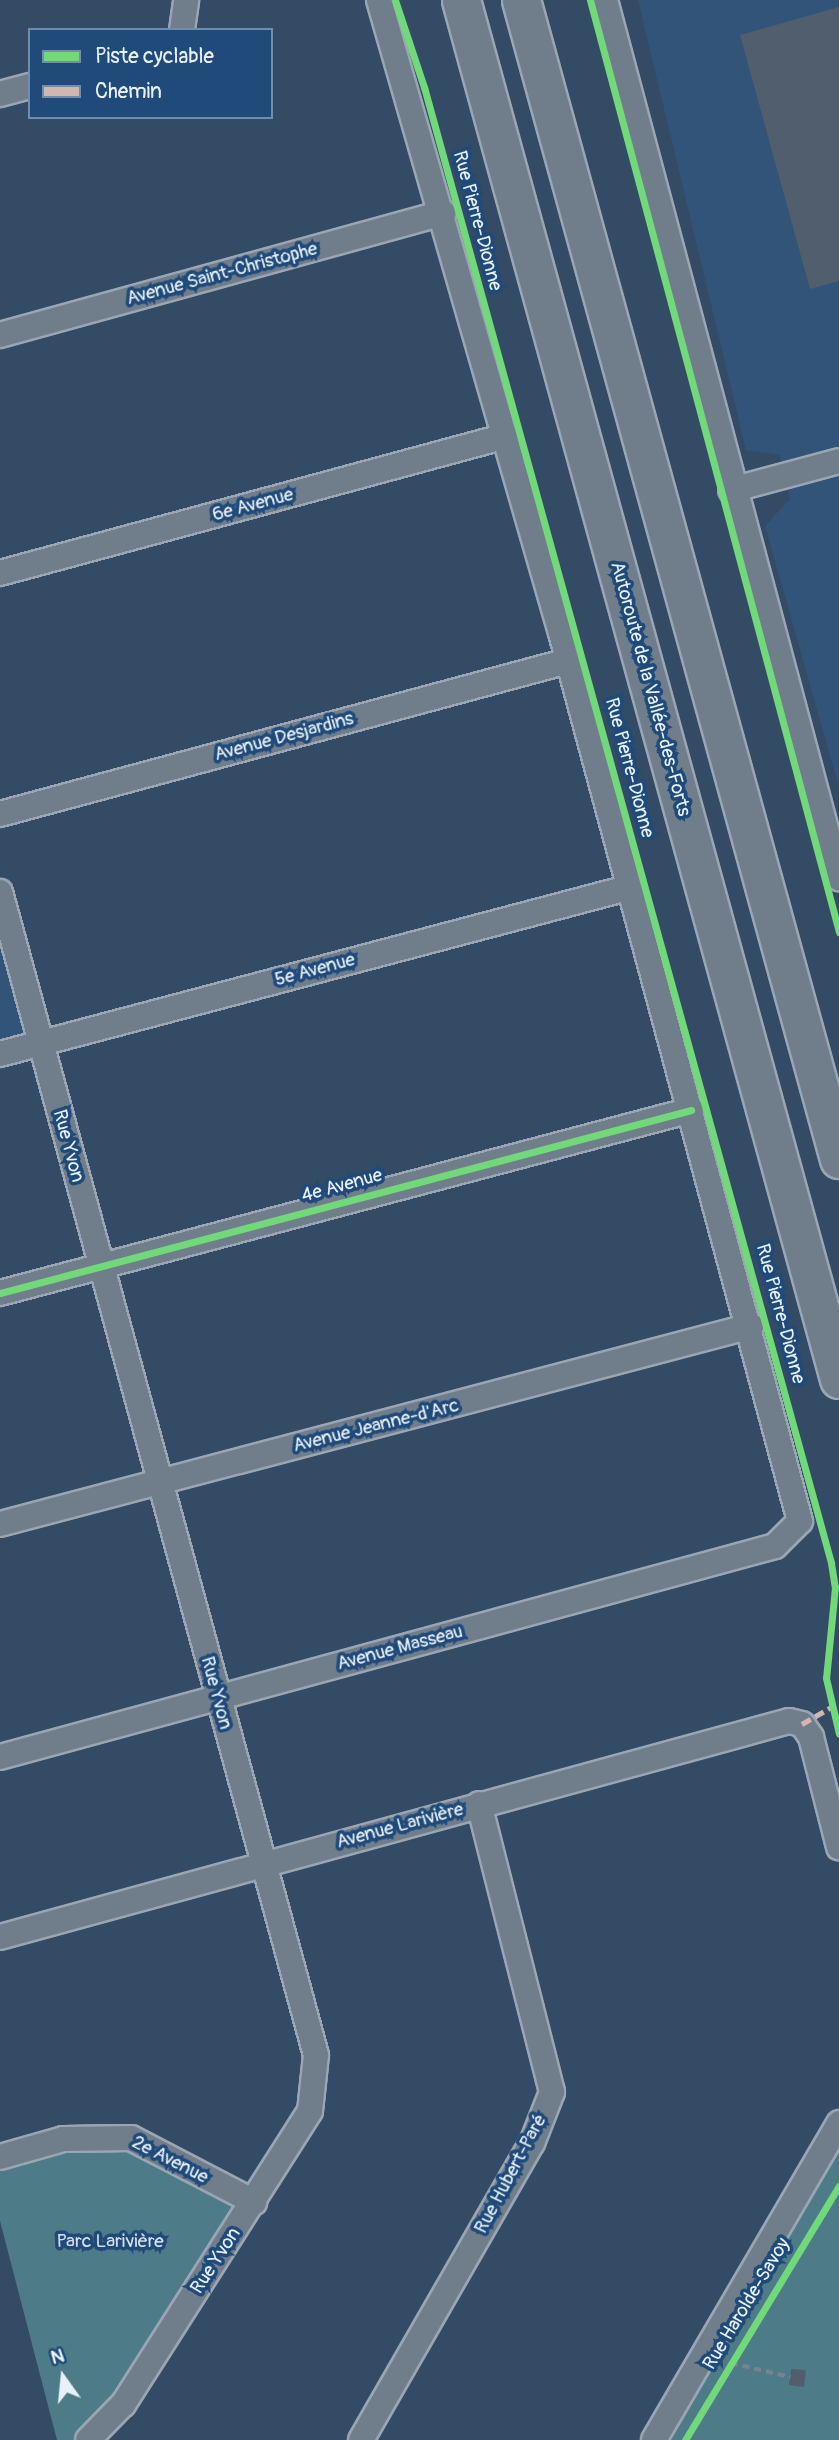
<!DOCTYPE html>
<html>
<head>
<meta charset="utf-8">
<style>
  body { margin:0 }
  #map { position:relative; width:839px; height:2440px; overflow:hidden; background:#344b65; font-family:Pangolin,sans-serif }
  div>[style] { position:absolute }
  .built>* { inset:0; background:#325478 }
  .green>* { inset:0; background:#4e7b88 }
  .building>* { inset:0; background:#515e6d }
  .path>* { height:3.5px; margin-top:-1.75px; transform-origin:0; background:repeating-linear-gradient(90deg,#778390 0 7px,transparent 0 12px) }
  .roads { filter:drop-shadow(2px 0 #9aa6b3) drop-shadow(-2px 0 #9aa6b3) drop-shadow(0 2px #9aa6b3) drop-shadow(0 -2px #9aa6b3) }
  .minor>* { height:24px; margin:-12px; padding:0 12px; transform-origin:12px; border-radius:12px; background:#707e8c }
  .highway>* { height:37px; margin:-18.5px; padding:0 18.5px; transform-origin:18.5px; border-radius:18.5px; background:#707e8c }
  .quiet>* { height:5px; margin-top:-2.5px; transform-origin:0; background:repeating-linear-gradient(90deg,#d1b7ad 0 10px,transparent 0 15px) }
  .cycleway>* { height:7px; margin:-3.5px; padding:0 3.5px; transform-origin:3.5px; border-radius:3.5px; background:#71d979 }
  span { translate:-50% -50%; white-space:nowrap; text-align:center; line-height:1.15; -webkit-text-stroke:7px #1f4a7a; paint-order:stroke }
  .street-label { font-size:19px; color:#e8f1f8 }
  .park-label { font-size:19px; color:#d2e0e8 }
  .legend { position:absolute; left:28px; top:28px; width:245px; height:91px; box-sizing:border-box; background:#1f4a7a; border:2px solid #6f8dac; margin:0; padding:9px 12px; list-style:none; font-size:21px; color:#e8f1f8 }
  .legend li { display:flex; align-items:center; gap:14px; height:35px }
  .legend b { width:35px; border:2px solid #6f8dac }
  .north { position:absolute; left:28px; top:2342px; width:70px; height:70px; -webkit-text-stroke:5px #1f4a7a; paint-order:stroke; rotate:345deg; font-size:19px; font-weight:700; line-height:28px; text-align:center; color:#e8f1f8 }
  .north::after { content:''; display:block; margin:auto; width:24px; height:32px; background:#e8f1f8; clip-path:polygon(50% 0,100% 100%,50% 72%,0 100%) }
</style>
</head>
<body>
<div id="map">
  <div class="built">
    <div style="clip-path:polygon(638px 0,839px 0,839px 787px,765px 526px,790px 499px,780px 455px,746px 450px)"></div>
    <div style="clip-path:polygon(0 892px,41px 1043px,0 1054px)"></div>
  </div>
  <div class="green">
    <div style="clip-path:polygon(839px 2131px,839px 2440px,671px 2440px)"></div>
    <div style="clip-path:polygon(113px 2135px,254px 2202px,98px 2440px,57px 2440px,0 2221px,0 2160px)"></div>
  </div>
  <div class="building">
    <div style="clip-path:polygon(839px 7px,839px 281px,810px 289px,740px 35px)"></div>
    <div style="clip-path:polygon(791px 2369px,806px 2370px,804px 2387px,789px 2385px)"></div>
  </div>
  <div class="path">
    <div style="left:731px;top:2363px;width:61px;rotate:13.3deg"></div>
  </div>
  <div class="roads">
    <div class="minor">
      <div style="left:605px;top:0;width:909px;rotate:75.08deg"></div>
      <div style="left:182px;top:30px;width:30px;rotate:-82deg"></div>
      <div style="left:0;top:94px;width:31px;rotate:-15deg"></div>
      <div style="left:0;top:335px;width:460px;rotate:-15.4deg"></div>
      <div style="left:731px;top:490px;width:112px;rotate:-15deg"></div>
      <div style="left:0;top:573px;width:524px;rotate:-15.15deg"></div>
      <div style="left:0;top:814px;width:588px;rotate:-15.08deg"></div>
      <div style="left:0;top:892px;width:1205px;rotate:74.8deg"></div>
      <div style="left:316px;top:2055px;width:56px;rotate:96.1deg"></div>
      <div style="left:310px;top:2111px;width:348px;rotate:122.5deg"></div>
      <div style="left:123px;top:2404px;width:50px;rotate:134.2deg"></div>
      <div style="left:0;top:1054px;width:653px;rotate:-14.82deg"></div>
      <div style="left:0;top:1293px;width:715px;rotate:-14.83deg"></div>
      <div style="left:0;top:1524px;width:777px;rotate:-14.77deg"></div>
      <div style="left:0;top:1757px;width:803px;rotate:-15.23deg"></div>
      <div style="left:775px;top:1546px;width:35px;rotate:-45deg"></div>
      <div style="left:800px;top:1521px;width:920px;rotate:-105.06deg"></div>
      <div style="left:561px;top:633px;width:659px;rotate:-106.04deg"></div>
      <div style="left:0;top:1937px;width:818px;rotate:-15.31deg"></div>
      <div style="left:789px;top:1721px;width:13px;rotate:13deg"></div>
      <div style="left:802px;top:1724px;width:16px;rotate:55deg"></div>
      <div style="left:811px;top:1737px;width:114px;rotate:75.7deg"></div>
      <div style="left:0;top:2157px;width:66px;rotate:-15.9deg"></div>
      <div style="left:63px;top:2139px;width:68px;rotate:-0.8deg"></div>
      <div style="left:131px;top:2138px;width:139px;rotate:27.5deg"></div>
      <div style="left:361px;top:2440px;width:343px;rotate:-60.1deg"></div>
      <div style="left:532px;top:2143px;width:55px;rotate:-68.6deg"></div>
      <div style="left:552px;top:2092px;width:297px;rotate:-104.2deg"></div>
      <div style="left:654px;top:2440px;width:367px;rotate:-59.7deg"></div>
    </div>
    <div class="highway">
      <div style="left:461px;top:0;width:1430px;rotate:74.67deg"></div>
      <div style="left:521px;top:0;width:1202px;rotate:74.66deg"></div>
    </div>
  </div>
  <div class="quiet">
    <div style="left:802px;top:1724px;width:34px;rotate:-30deg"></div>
  </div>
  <div class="cycleway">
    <div style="left:395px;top:0;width:92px;rotate:71.6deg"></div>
    <div style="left:424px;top:87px;width:1531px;rotate:74.58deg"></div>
    <div style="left:831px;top:1563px;width:24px;rotate:81deg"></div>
    <div style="left:835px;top:1587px;width:91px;rotate:95.6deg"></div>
    <div style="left:826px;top:1678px;width:57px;rotate:76.9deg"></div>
    <div style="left:590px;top:0;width:965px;rotate:75.04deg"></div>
    <div style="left:0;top:1293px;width:715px;rotate:-14.83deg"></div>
    <div style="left:685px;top:2440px;width:297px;rotate:-58.8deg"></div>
  </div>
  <div class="street-label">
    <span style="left:477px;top:221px;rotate:75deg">Rue Pierre-Dionne</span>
    <span style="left:222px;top:274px;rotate:-15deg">Avenue Saint-Christophe</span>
    <span style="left:253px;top:505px;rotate:-15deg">6e Avenue</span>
    <span style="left:650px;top:689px;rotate:75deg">Autoroute de la Vallée-des-Forts</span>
    <span style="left:284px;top:737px;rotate:-15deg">Avenue Desjardins</span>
    <span style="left:629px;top:768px;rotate:75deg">Rue Pierre-Dionne</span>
    <span style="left:315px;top:970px;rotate:-15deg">5e Avenue</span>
    <span style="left:68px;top:1146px;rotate:75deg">Rue Yvon</span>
    <span style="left:342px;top:1186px;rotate:-15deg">4e Avenue</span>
    <span style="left:780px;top:1314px;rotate:75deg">Rue Pierre-Dionne</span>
    <span style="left:376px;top:1426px;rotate:-14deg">Avenue Jeanne-d'Arc</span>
    <span style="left:400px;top:1648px;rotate:-15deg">Avenue Masseau</span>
    <span style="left:216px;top:1693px;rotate:75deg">Rue Yvon</span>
    <span style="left:400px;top:1826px;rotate:-15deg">Avenue Larivière</span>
    <span style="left:170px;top:2160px;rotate:27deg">2e Avenue</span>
    <span style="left:511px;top:2174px;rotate:-62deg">Rue Hubert-Paré</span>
    <span style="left:216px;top:2261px;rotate:-57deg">Rue Yvon</span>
    <span style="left:747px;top:2304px;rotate:-59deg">Rue Harolde-Savoy</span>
  </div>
  <div class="park-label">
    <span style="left:110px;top:2242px">Parc Larivière</span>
  </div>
  <ul class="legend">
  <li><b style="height:9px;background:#71d979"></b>Piste cyclable</li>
  <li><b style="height:9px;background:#d1b7ad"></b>Chemin</li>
  </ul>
  <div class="north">N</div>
</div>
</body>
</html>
